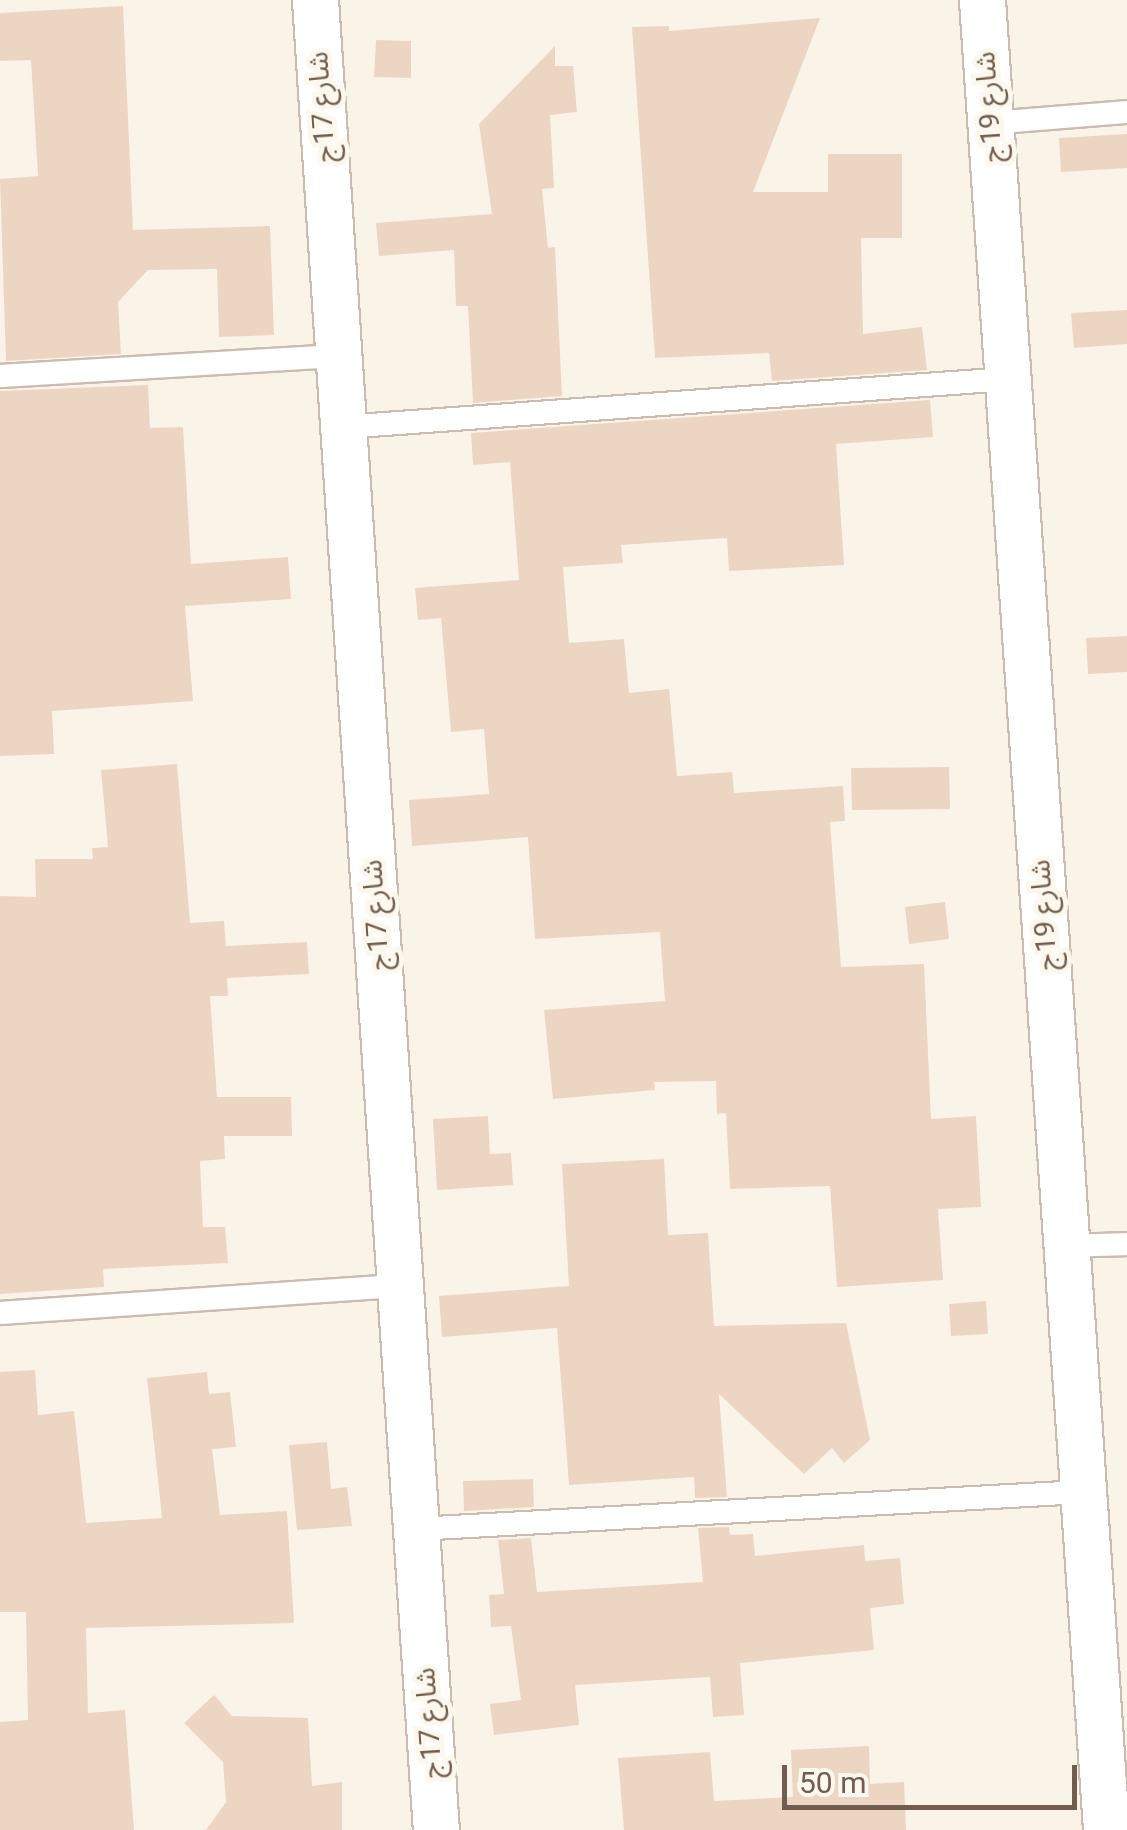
<!DOCTYPE html>
<html>
<head>
<meta charset="utf-8">
<style>
  body { margin:0 }
  #map { position:relative; width:1127px; height:1830px; overflow:hidden; background:#faf4e8; font-family:Roboto,"Noto Sans Arabic",sans-serif }
  div>[style] { position:absolute }
  .building>* { inset:0; background:#ecd6c3 }
  .roads { filter:drop-shadow(2px 0 #cabdaf) drop-shadow(-2px 0 #cabdaf) drop-shadow(0 2px #cabdaf) drop-shadow(0 -2px #cabdaf) }
  .service>* { height:22px; margin:-11px; padding:0 11px; transform-origin:11px; border-radius:11px; background:#fff }
  .minor>* { height:45px; margin:-22.5px; padding:0 22.5px; transform-origin:22.5px; border-radius:22.5px; background:#fff }
  span { translate:-50% -50%; white-space:nowrap; text-align:center; line-height:1.15; -webkit-text-stroke:10px #fdf8ee; paint-order:stroke }
  .street-label { font-size:28px; color:#705d4f }
  .scale { position:absolute; left:782px; top:1765px; width:295px; height:45px; box-sizing:border-box; border:5px solid #705d4f; border-top:0; padding-left:12px; font-size:30px; line-height:35px; white-space:nowrap; color:#705d4f; -webkit-text-stroke:8px #fdf8ee; paint-order:stroke }
</style>
</head>
<body>
<div id="map">
  <div class="building">
    <div style="clip-path:polygon(123px 6px,133px 230px,270px 226px,274px 335px,219px 337px,217px 269px,148px 270px,118px 302px,121px 354px,6px 361px,0 179px,38px 176px,31px 60px,0 61px,0 13px)"></div>
    <div style="clip-path:polygon(820px 18px,753px 192px,828px 192px,828px 154px,902px 154px,902px 238px,861px 238px,863px 334px,922px 327px,927px 370px,772px 381px,769px 353px,655px 358px,632px 27px,669px 26px,669px 31px)"></div>
    <div style="clip-path:polygon(376px 40px,411px 41px,411px 78px,374px 77px)"></div>
    <div style="clip-path:polygon(555px 46px,555px 66px,573px 66px,577px 112px,550px 115px,554px 188px,542px 189px,548px 248px,555px 247px,562px 396px,473px 403px,468px 306px,456px 306px,454px 250px,379px 256px,376px 223px,492px 214px,479px 124px)"></div>
    <div style="clip-path:polygon(1127px 134px,1127px 168px,1061px 172px,1059px 138px)"></div>
    <div style="clip-path:polygon(1127px 310px,1127px 344px,1074px 348px,1071px 313px)"></div>
    <div style="clip-path:polygon(148px 385px,150px 428px,183px 427px,191px 564px,288px 557px,291px 599px,185px 606px,193px 701px,52px 711px,54px 754px,0 756px,0 391px)"></div>
    <div style="clip-path:polygon(930px 400px,933px 437px,836px 444px,844px 565px,729px 571px,727px 538px,621px 545px,623px 563px,563px 567px,569px 643px,624px 639px,629px 693px,669px 689px,677px 776px,732px 772px,734px 793px,843px 786px,845px 821px,830px 822px,841px 967px,924px 964px,931px 1119px,976px 1116px,981px 1207px,938px 1209px,943px 1280px,837px 1287px,830px 1186px,730px 1189px,726px 1113px,717px 1114px,716px 1081px,654px 1082px,655px 1090px,553px 1099px,544px 1010px,665px 1001px,660px 932px,535px 939px,528px 837px,412px 846px,409px 800px,489px 794px,484px 729px,451px 732px,441px 618px,418px 620px,415px 588px,519px 580px,510px 462px,473px 465px,471px 433px)"></div>
    <div style="clip-path:polygon(1127px 636px,1127px 672px,1088px 674px,1086px 638px)"></div>
    <div style="clip-path:polygon(177px 764px,190px 923px,224px 921px,226px 946px,307px 942px,309px 974px,227px 978px,228px 996px,210px 996px,217px 1097px,291px 1097px,292px 1136px,224px 1136px,225px 1159px,200px 1161px,203px 1227px,225px 1227px,228px 1263px,103px 1269px,104px 1287px,0 1294px,0 896px,36px 897px,35px 859px,93px 859px,92px 848px,108px 847px,101px 770px)"></div>
    <div style="clip-path:polygon(949px 767px,950px 809px,852px 810px,851px 768px)"></div>
    <div style="clip-path:polygon(945px 902px,949px 939px,909px 944px,905px 907px)"></div>
    <div style="clip-path:polygon(488px 1116px,490px 1154px,511px 1153px,513px 1185px,437px 1190px,433px 1119px)"></div>
    <div style="clip-path:polygon(664px 1159px,668px 1235px,708px 1233px,714px 1326px,846px 1323px,870px 1440px,844px 1463px,832px 1448px,804px 1474px,719px 1394px,727px 1497px,695px 1498px,694px 1477px,569px 1485px,557px 1328px,442px 1337px,439px 1296px,569px 1286px,562px 1164px)"></div>
    <div style="clip-path:polygon(986px 1301px,988px 1334px,951px 1336px,949px 1304px)"></div>
    <div style="clip-path:polygon(35px 1370px,38px 1415px,74px 1411px,86px 1523px,162px 1518px,147px 1378px,207px 1372px,209px 1394px,230px 1392px,236px 1447px,212px 1449px,220px 1515px,287px 1511px,294px 1623px,86px 1628px,88px 1713px,125px 1710px,134px 1830px,0 1830px,0 1722px,28px 1720px,26px 1612px,0 1612px,0 1372px)"></div>
    <div style="clip-path:polygon(327px 1442px,331px 1489px,347px 1487px,352px 1526px,297px 1530px,289px 1445px)"></div>
    <div style="clip-path:polygon(533px 1479px,534px 1507px,464px 1511px,463px 1481px)"></div>
    <div style="clip-path:polygon(729px 1527px,730px 1535px,753px 1534px,755px 1556px,864px 1545px,865px 1561px,900px 1558px,904px 1604px,870px 1608px,874px 1650px,740px 1663px,744px 1715px,713px 1717px,710px 1677px,575px 1685px,579px 1725px,494px 1735px,490px 1704px,521px 1700px,511px 1626px,491px 1627px,489px 1595px,504px 1594px,498px 1540px,531px 1538px,537px 1592px,703px 1582px,698px 1528px)"></div>
    <div style="clip-path:polygon(214px 1695px,232px 1716px,308px 1718px,312px 1786px,342px 1782px,342px 1830px,206px 1830px,226px 1802px,223px 1762px,184px 1723px)"></div>
    <div style="clip-path:polygon(869px 1746px,870px 1784px,904px 1782px,906px 1830px,624px 1830px,618px 1758px,710px 1752px,714px 1801px,793px 1797px,791px 1750px)"></div>
  </div>
  <div class="roads">
    <div class="service">
      <div style="left:990px;top:123px;width:137px;rotate:-4.6deg"></div>
      <div style="left:0;top:376px;width:339px;rotate:-3.4deg"></div>
      <div style="left:343px;top:427px;width:667px;rotate:-4.13deg"></div>
      <div style="left:1067px;top:1246px;width:60px;rotate:-1.9deg"></div>
      <div style="left:0;top:1313px;width:401px;rotate:-3.9deg"></div>
      <div style="left:416px;top:1529px;width:668px;rotate:-3.18deg"></div>
    </div>
    <div class="minor">
      <div style="left:315px;top:0;width:1834px;rotate:86.22deg"></div>
      <div style="left:982px;top:0;width:1834px;rotate:86.12deg"></div>
    </div>
  </div>
  <div class="street-label">
    <span style="left:322px;top:107px;rotate:-94deg">شارع 17ج</span>
    <span style="left:989px;top:107px;rotate:-94deg">شارع 19ج</span>
    <span style="left:376px;top:915px;rotate:-94deg">شارع 17ج</span>
    <span style="left:1044px;top:915px;rotate:-94deg">شارع 19ج</span>
    <span style="left:429px;top:1723px;rotate:-94deg">شارع 17ج</span>
  </div>
  <div class="scale">50 m</div>
</div>
</body>
</html>
